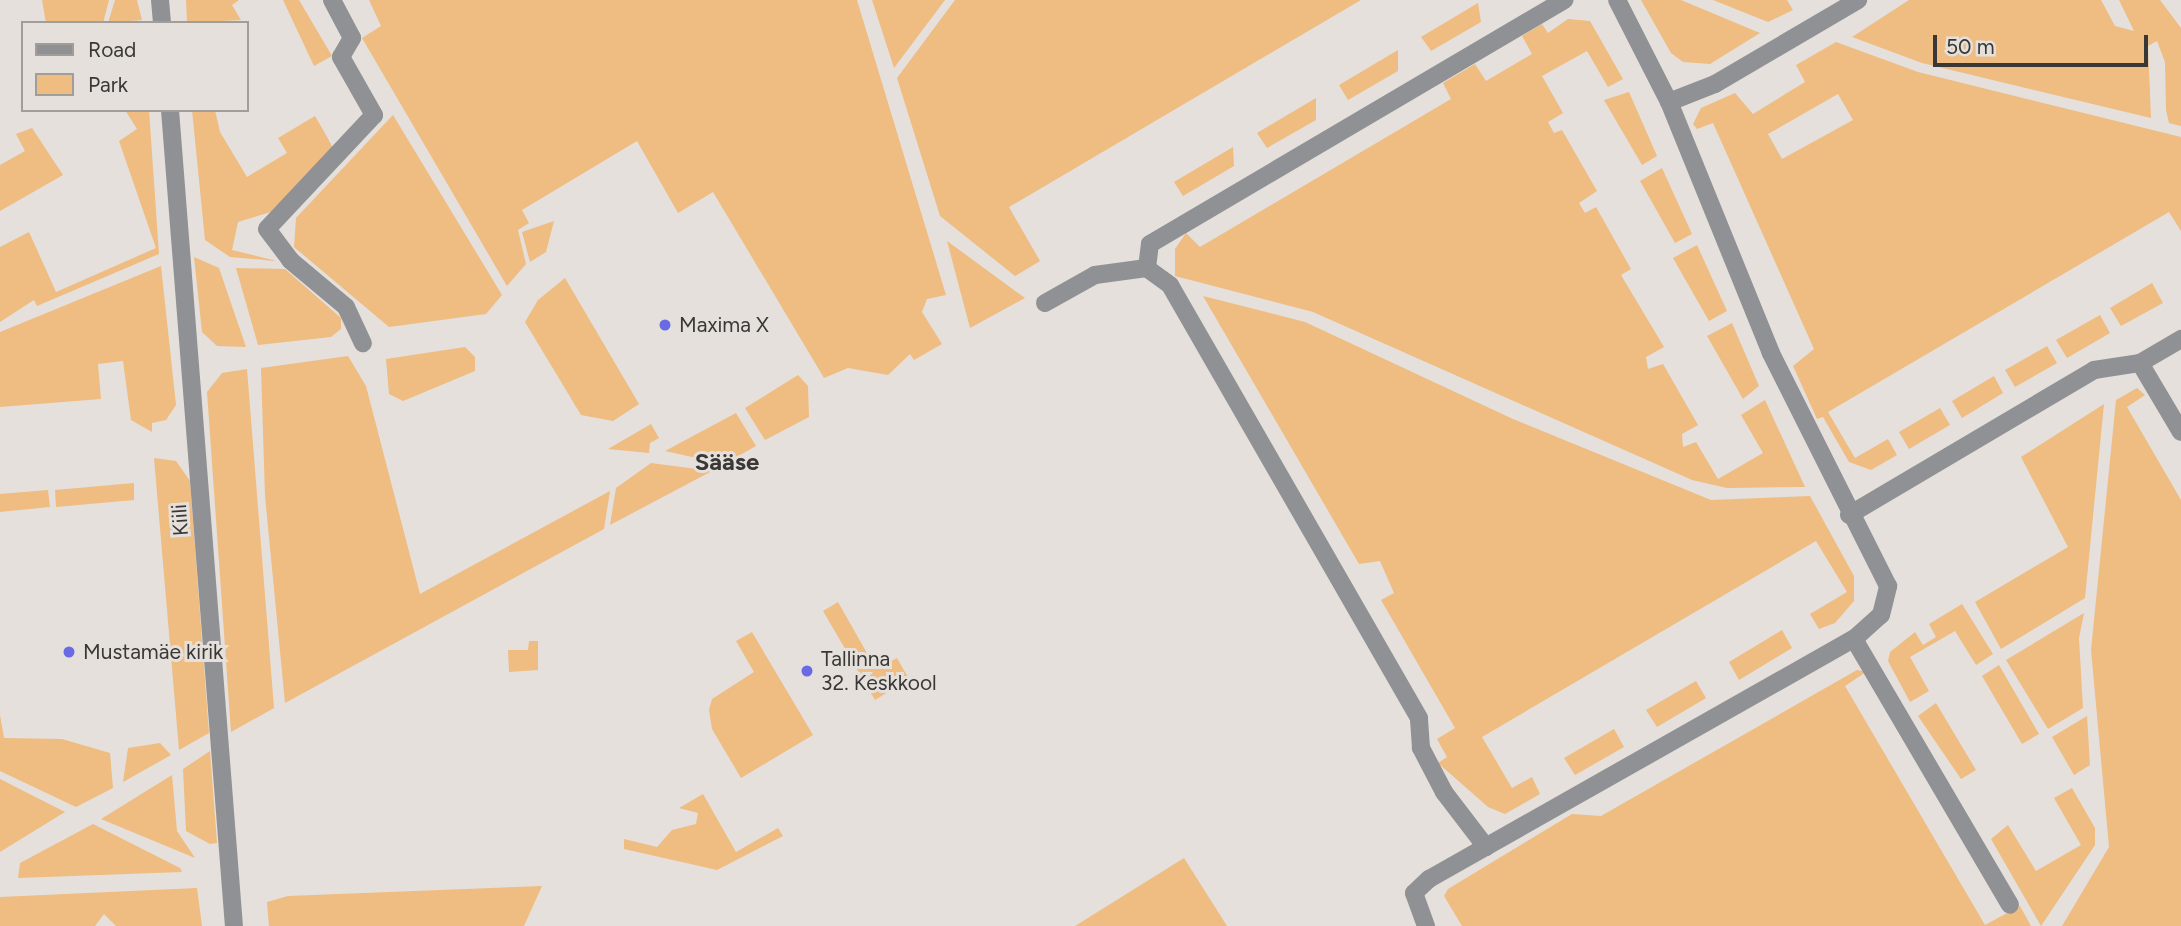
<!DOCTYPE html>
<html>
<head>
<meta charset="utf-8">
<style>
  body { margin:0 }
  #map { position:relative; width:2181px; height:926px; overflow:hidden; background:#e5e0db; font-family:Figtree,sans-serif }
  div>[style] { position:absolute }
  .green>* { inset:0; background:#efbc81 }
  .minor>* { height:18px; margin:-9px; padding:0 9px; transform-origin:9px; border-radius:9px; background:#909194 }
  .dots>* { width:19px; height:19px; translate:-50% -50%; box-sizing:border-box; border:4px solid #e5e0db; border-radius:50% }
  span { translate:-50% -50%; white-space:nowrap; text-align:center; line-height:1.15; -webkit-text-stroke:6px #e5e0db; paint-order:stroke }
  .poi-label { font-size:21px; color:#3a3836 }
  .left { translate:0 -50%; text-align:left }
  .street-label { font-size:21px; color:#3a3836 }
  .quarter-label { font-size:24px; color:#3a3836; font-weight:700 }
  .legend { position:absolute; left:21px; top:21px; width:228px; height:91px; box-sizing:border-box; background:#e5e0db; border:2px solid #a19d99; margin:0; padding:9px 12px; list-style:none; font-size:21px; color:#3a3836 }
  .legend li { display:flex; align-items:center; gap:14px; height:35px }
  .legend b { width:35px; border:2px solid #a19d99 }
  .scale { position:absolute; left:1933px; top:35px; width:215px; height:32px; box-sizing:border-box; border:4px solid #3a3836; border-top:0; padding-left:9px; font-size:21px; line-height:24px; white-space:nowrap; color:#3a3836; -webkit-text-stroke:5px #e5e0db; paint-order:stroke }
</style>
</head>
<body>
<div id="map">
  <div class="green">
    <div style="clip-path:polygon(42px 0,109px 0,103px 23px,46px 23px)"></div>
    <div style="clip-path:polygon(115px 0,137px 0,142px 20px,108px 23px)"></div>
    <div style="clip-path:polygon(186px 0,239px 0,232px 5px,241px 20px,187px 23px)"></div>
    <div style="clip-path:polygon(283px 0,299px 0,332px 56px,314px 66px)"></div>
    <div style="clip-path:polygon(369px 0,857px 0,946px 295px,927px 299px,922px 312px,942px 344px,914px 360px,910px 354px,888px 375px,848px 368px,824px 378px,713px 192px,678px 213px,637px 141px,522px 210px,529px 223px,518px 230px,526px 264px,507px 286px,362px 38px,381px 26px)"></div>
    <div style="clip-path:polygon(872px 0,945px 0,894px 68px)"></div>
    <div style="clip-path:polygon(955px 0,1361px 0,1009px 207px,1040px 261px,1015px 276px,940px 216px,897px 78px)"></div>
    <div style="clip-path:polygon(1641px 0,1681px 0,1760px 33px,1710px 64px,1683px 62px,1671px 53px)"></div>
    <div style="clip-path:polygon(1713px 0,1787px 0,1793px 10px,1768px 22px)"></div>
    <div style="clip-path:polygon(1909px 0,2101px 0,2115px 26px,2134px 31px,2119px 0,2160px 0,2181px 28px,2181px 126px,2169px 123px,2166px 110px,2165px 62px,2157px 41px,2148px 46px,2151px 118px,1922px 63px,1852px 37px)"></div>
    <div style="clip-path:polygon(1478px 3px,1481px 22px,1431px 51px,1421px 37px)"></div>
    <div style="clip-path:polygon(1568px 19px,1590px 21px,1623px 79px,1608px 87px,1587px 51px,1542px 76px,1563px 113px,1548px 122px,1554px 133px,1562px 130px,1597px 191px,1579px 203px,1585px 213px,1596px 207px,1631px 269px,1621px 275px,1664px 347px,1646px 357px,1648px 369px,1663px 364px,1698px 425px,1682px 434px,1683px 447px,1696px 442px,1718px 479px,1763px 453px,1741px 415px,1765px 400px,1805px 487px,1727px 488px,1692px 480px,1313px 312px,1175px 276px,1175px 249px,1186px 233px,1200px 247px,1451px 99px,1443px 83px,1475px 64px,1486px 81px,1532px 54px,1522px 36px,1542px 24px,1548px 33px)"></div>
    <div style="clip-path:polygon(evenodd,1836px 42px,1918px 72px,2181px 137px,2181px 231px,2169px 212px,1828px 412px,1855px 458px,1888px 439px,1897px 455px,1871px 470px,1849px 462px,1823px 417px,1817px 419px,1793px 366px,1814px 349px,1713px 123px,1697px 129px,1693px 124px,1701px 108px,1735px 93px,1753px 114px,1805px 82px,1796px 65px,1836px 42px,1838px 94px,1853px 120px,1782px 159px,1768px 134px,1838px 94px)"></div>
    <div style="clip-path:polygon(1398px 50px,1398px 71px,1348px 100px,1339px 85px)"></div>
    <div style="clip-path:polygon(1629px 92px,1657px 156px,1642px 165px,1604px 100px)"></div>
    <div style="clip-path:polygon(1316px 98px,1316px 120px,1267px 148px,1257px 133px)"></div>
    <div style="clip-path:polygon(125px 110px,149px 110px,159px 254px,37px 306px,34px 300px,0 322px,0 247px,29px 232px,56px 292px,156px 248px,119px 141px,137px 129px)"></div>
    <div style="clip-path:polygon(192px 110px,215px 110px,220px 132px,247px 177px,287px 153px,278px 138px,315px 116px,326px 135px,333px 148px,274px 211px,238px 222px,232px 250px,277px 261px,230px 257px,205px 240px)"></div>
    <div style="clip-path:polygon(393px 115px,502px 295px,486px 314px,389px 327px,294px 247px,296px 218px)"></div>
    <div style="clip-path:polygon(32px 128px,63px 175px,0 211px,0 165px,25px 151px,16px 134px)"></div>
    <div style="clip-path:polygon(1233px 147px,1234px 166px,1183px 196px,1174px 182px)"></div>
    <div style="clip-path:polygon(1662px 168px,1692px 234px,1675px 243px,1640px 181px)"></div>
    <div style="clip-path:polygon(554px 221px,546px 252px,530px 262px,522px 232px)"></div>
    <div style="clip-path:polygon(947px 241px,1025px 298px,970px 328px)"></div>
    <div style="clip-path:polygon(1697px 245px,1727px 311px,1709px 321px,1673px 258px)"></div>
    <div style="clip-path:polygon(194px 257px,219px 268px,246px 347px,217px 346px,202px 332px)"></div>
    <div style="clip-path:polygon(161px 266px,176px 405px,166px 420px,152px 423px,152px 432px,131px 420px,123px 361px,98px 364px,101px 399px,0 407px,0 332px)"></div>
    <div style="clip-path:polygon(236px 268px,285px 269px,341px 318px,341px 329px,331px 337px,258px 345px)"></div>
    <div style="clip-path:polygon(565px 278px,639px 404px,613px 421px,581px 415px,525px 322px,538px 300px)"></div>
    <div style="clip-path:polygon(2152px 283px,2163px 303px,2121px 326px,2110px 308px)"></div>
    <div style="clip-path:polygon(1203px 296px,1305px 322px,1513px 419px,1711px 500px,1810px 496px,1854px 576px,1854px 601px,1835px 623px,1819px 629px,1810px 614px,1847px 592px,1816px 541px,1482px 737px,1512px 788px,1532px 777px,1540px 794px,1505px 814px,1488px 807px,1438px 763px,1447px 757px,1437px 739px,1455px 728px,1381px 600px,1394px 593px,1380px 561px,1359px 564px)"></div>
    <div style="clip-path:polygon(2100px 315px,2110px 333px,2067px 358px,2056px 340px)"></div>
    <div style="clip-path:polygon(1732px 323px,1759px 386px,1743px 399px,1707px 336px)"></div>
    <div style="clip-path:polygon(2047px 346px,2057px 363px,2015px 387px,2005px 370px)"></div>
    <div style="clip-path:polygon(465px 347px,475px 357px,475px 371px,403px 401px,389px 394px,386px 359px)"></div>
    <div style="clip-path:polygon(348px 356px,366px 386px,420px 594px,610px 491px,604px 529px,285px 703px,265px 496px,261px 368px)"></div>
    <div style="clip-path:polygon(247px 369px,274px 708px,231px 732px,207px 392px,222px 373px)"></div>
    <div style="clip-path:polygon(798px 375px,808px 386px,809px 417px,765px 440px,745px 408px)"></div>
    <div style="clip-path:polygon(1994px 376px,2003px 393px,1962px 418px,1952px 401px)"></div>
    <div style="clip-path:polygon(2137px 388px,2145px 395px,2127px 407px,2181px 500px,2181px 926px,2062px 926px,2109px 847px,2091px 650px,2116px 400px)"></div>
    <div style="clip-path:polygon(2104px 404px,2085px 598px,2001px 649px,1975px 602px,2068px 547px,2021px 457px)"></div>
    <div style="clip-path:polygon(1940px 408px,1950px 425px,1909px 449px,1899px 432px)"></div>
    <div style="clip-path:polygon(736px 413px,756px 446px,724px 464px,665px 451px)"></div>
    <div style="clip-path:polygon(651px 424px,659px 438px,650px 443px,649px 453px,608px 449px)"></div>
    <div style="clip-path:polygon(154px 458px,176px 461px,190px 481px,209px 733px,179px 750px)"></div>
    <div style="clip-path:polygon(651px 463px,712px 471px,610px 525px,616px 488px)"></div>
    <div style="clip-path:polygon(134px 483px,134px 500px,56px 507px,55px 490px)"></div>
    <div style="clip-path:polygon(48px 490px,50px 507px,0 512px,0 494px)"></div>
    <div style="clip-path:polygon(838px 602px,876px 669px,897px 658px,909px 679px,875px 700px,823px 611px)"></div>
    <div style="clip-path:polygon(1962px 604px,1993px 654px,1976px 665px,1955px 631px,1910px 657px,1929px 691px,1910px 702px,1888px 661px,1890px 652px,1915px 632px,1923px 645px,1936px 637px,1929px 624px)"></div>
    <div style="clip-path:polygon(2084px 613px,2079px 638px,2083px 708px,2048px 729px,2006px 660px)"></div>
    <div style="clip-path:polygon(1782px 630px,1792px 648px,1739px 680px,1729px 662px)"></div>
    <div style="clip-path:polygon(752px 632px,813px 735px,741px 778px,712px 729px,709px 710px,712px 699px,754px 672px,736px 641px)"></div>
    <div style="clip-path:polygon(529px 641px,538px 641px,538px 670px,509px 672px,508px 650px,528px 650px)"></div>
    <div style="clip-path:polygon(1999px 665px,2039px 734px,2022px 744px,1982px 676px)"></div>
    <div style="clip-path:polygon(1857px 670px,1866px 672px,1845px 686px,1985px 925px,2020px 906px,2031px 926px,1462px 926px,1444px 896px,1448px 889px,1572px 814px,1601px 816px)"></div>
    <div style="clip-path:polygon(1696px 681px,1706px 698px,1657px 727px,1646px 710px)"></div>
    <div style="clip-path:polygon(1936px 703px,1976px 770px,1961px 779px,1918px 716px)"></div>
    <div style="clip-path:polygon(0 715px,4px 738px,62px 739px,110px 753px,113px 788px,76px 807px,0 771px)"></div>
    <div style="clip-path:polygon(2087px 716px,2090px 765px,2074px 775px,2052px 737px)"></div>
    <div style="clip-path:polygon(1614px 729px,1624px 747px,1575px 775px,1564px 758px)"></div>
    <div style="clip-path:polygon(160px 743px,171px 755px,123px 782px,128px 748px)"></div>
    <div style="clip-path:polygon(210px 751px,217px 843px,210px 844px,186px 831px,183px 769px)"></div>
    <div style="clip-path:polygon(172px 775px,177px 831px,195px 858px,101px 819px)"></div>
    <div style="clip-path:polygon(0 779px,65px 812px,0 852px)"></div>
    <div style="clip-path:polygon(2072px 788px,2095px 828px,2095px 845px,2041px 926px,1991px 839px,2008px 825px,2036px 871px,2081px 845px,2054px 798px)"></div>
    <div style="clip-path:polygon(703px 794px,736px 852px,778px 828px,783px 836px,717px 870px,624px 849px,624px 839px,657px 847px,672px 830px,696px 824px,698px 813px,679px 808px)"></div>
    <div style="clip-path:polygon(93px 824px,180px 868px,182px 872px,18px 878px,20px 863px)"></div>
    <div style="clip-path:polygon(1184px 858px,1227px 926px,1075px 926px)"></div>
    <div style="clip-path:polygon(542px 886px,524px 926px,269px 926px,267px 902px,288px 896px)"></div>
    <div style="clip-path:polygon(197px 888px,202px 926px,116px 926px,104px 914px,95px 926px,0 926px,0 897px)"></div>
  </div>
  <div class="minor">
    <div style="left:160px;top:0;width:23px;rotate:85deg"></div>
    <div style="left:332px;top:0;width:43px;rotate:62.2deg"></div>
    <div style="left:352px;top:38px;width:22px;rotate:120deg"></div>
    <div style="left:341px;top:57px;width:67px;rotate:60.4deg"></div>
    <div style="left:374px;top:115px;width:156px;rotate:133.2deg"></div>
    <div style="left:267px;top:229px;width:39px;rotate:53deg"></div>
    <div style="left:290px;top:260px;width:73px;rotate:40deg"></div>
    <div style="left:346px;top:307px;width:40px;rotate:65deg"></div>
    <div style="left:1669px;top:102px;width:49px;rotate:-21.4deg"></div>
    <div style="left:1715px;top:84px;width:166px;rotate:-30.4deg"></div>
    <div style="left:170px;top:110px;width:819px;rotate:85.52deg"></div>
    <div style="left:1045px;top:303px;width:57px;rotate:-29.2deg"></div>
    <div style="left:1095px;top:275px;width:52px;rotate:-7.7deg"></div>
    <div style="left:2140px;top:363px;width:48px;rotate:-30.3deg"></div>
    <div style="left:1849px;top:515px;width:285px;rotate:-30.6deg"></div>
    <div style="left:2094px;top:370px;width:47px;rotate:-8.7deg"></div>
    <div style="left:2140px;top:363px;width:80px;rotate:59.3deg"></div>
    <div style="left:1854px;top:639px;width:308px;rotate:59.6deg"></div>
    <div style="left:1486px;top:847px;width:69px;rotate:-127.4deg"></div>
    <div style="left:1444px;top:792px;width:50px;rotate:-117.6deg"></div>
    <div style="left:1421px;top:748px;width:30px;rotate:-94deg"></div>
    <div style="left:1419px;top:718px;width:499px;rotate:-119.9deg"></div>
    <div style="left:1170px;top:285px;width:29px;rotate:-144deg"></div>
    <div style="left:1147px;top:268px;width:24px;rotate:-83deg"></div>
    <div style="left:1150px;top:244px;width:481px;rotate:-30.5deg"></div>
    <div style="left:1426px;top:926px;width:35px;rotate:-110deg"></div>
    <div style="left:1414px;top:893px;width:21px;rotate:-43deg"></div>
    <div style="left:1429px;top:879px;width:488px;rotate:-29.5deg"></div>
    <div style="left:1854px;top:639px;width:36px;rotate:-42deg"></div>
    <div style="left:1881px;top:615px;width:30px;rotate:-76deg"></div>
    <div style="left:1888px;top:586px;width:261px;rotate:-116.7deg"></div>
    <div style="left:1771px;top:353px;width:271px;rotate:-112.1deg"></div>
    <div style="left:1669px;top:102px;width:114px;rotate:-117deg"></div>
  </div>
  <div class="dots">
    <div style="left:665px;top:325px;background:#696ae4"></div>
    <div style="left:69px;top:652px;background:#696ae4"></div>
    <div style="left:807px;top:671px;background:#696ae4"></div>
  </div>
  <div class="poi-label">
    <span class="left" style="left:679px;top:325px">Maxima X</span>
    <span class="left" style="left:83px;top:652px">Mustamäe kirik</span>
    <span class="left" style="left:821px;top:671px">Tallinna<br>32. Keskkool</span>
  </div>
  <div class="street-label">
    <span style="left:180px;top:520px;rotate:-94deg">Kiili</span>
  </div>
  <div class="quarter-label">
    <span style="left:727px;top:462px">Sääse</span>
  </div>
  <ul class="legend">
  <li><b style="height:9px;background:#909194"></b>Road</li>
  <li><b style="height:19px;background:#efbc81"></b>Park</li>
  </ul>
  <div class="scale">50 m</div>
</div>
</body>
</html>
